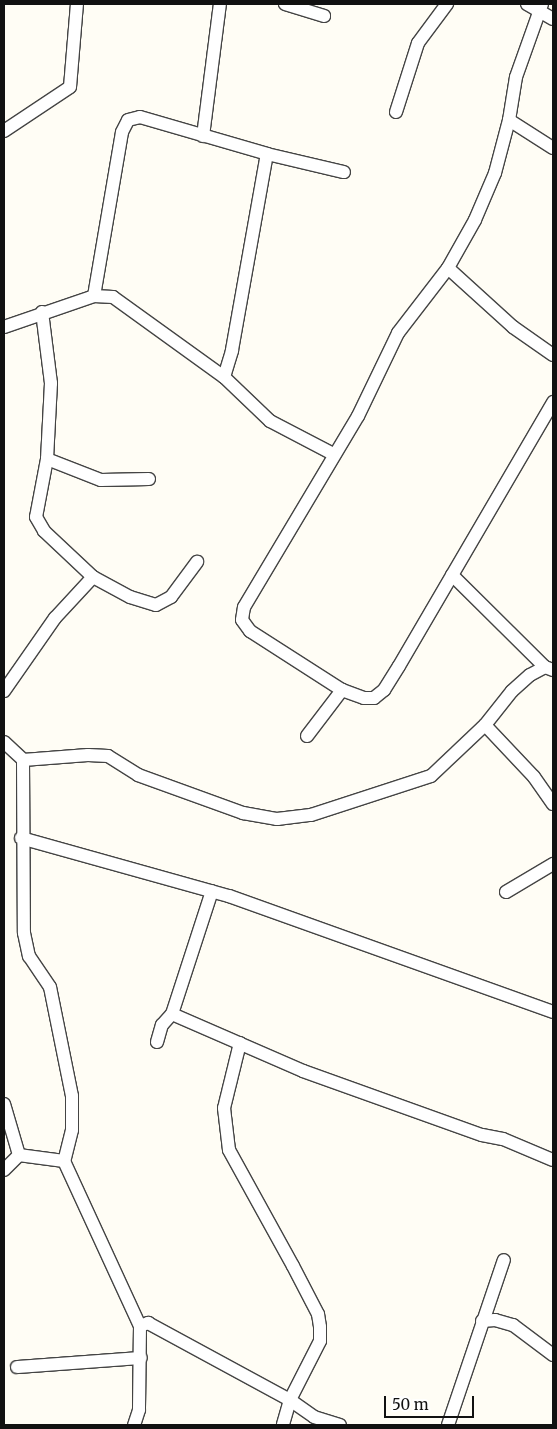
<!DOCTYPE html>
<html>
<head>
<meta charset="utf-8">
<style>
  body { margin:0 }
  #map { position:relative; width:557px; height:1429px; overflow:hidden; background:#fffdf5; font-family:Merriweather,serif }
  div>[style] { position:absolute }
  .roads { filter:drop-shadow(1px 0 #444) drop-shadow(-1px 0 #444) drop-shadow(0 1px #444) drop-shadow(0 -1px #444) }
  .minor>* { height:12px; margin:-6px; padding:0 6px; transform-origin:6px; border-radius:6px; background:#fff }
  span { translate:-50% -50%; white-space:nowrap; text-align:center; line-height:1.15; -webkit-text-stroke:5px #fff; paint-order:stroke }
  .frame { position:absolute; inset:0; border:5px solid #111; pointer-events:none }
  .scale { position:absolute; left:384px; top:1396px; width:90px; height:22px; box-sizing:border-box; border:2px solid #111; border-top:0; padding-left:6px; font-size:15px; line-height:18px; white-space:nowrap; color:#111; -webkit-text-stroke:4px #fff; paint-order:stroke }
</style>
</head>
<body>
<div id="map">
  <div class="roads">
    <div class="minor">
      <div style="left:285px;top:4px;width:41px;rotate:17.1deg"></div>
      <div style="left:527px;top:4px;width:30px;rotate:30deg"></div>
      <div style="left:542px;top:4px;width:77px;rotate:109.6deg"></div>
      <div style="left:516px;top:77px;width:44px;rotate:99.2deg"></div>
      <div style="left:509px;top:120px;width:55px;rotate:104.8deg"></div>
      <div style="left:495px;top:173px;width:51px;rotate:113.1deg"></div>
      <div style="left:475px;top:220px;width:55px;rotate:119.4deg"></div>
      <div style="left:448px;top:268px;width:82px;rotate:127.6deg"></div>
      <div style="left:398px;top:333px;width:92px;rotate:115.7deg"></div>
      <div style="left:358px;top:416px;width:222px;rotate:120.8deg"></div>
      <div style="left:244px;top:607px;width:13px;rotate:99deg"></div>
      <div style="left:242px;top:620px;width:14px;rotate:54deg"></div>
      <div style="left:250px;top:631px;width:109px;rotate:32.7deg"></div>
      <div style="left:342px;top:690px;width:23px;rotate:20deg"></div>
      <div style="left:364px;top:698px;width:10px"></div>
      <div style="left:374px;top:698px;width:13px;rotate:-39deg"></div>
      <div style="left:384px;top:690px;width:28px;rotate:-58deg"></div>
      <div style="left:399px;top:666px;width:306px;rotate:-59.7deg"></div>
      <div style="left:396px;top:112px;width:72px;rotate:-72.3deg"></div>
      <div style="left:418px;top:43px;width:49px;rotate:-53.4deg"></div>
      <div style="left:509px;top:120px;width:52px;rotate:32.5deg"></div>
      <div style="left:4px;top:131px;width:79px;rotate:-33.7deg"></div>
      <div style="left:70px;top:87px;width:83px;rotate:-85.2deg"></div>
      <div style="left:203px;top:136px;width:133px;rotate:-82.7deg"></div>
      <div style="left:448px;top:268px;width:88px;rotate:42.2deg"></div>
      <div style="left:513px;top:327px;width:49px;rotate:35deg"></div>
      <div style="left:94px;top:296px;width:166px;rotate:-80.3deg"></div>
      <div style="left:122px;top:132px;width:13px;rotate:-63deg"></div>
      <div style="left:128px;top:120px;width:12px;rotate:-14deg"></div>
      <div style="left:140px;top:117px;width:132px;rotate:16.2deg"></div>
      <div style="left:267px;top:154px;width:79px;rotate:13.2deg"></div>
      <div style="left:42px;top:312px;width:72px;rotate:82.8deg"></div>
      <div style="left:51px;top:383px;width:76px;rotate:93deg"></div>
      <div style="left:47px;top:459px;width:59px;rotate:100.7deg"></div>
      <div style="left:36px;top:517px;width:16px;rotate:60deg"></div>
      <div style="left:44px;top:531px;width:67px;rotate:43.2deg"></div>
      <div style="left:93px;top:577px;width:42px;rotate:28.4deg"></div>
      <div style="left:130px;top:597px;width:27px;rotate:17deg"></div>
      <div style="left:156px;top:605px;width:17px;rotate:-28deg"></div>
      <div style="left:171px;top:597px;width:44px;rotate:-53.4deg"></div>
      <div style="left:4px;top:327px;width:95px;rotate:-19deg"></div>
      <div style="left:94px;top:296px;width:19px;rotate:3deg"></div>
      <div style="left:113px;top:297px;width:137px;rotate:35.8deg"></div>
      <div style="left:224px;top:377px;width:64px;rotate:43.7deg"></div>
      <div style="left:270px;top:421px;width:71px;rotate:27.6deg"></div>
      <div style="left:224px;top:377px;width:28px;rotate:-73deg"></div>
      <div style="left:232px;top:350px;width:199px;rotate:-79.9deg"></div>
      <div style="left:47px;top:459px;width:58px;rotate:21.3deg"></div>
      <div style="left:101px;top:480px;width:48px;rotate:-1.2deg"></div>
      <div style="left:452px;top:575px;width:131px;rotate:44.7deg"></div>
      <div style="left:4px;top:691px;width:89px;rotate:-55.1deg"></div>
      <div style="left:55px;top:618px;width:56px;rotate:-47.2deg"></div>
      <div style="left:485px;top:725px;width:71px;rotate:46.7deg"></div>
      <div style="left:534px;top:777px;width:33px;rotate:55deg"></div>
      <div style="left:307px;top:736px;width:58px;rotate:-52.7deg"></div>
      <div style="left:4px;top:742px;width:26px;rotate:43deg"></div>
      <div style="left:23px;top:760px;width:65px;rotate:-4.4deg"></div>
      <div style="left:88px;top:755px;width:20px;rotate:3deg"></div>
      <div style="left:108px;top:756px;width:36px;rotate:32deg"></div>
      <div style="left:138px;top:775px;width:112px;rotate:19.9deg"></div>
      <div style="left:243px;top:813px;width:35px;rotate:10deg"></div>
      <div style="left:277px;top:819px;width:34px;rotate:-7deg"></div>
      <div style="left:311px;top:815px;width:126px;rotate:-18deg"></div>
      <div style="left:431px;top:776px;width:74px;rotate:-43.4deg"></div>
      <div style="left:485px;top:725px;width:43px;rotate:-51.5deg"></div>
      <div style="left:512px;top:691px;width:24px;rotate:-42deg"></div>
      <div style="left:530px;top:675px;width:17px;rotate:-28deg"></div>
      <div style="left:545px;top:667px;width:9px;rotate:21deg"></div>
      <div style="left:23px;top:760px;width:173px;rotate:89.7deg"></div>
      <div style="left:24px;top:933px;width:24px;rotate:78deg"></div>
      <div style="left:29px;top:956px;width:37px;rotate:56deg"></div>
      <div style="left:50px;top:987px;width:111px;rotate:78.6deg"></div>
      <div style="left:72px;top:1096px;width:34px;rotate:90deg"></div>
      <div style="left:72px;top:1130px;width:32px;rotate:104deg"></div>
      <div style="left:64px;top:1161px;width:182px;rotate:65.3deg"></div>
      <div style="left:140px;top:1326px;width:84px;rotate:90.7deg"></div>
      <div style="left:139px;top:1410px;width:16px;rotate:108deg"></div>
      <div style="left:21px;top:838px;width:216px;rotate:15.6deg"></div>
      <div style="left:229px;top:896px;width:344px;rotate:19.7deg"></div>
      <div style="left:506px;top:892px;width:55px;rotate:-30.8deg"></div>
      <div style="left:172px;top:1014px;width:143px;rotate:23.5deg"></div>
      <div style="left:303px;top:1071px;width:190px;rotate:19.7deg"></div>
      <div style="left:482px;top:1135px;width:21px;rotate:11deg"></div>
      <div style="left:503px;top:1139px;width:54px;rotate:22.8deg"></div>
      <div style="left:157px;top:1042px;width:18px;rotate:-74deg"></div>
      <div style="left:162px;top:1025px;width:15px;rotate:-48deg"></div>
      <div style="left:172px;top:1014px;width:129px;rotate:-72deg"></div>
      <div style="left:240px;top:1043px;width:67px;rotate:103.8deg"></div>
      <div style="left:224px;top:1108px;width:42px;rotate:83.2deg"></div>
      <div style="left:229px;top:1150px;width:132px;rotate:61.1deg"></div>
      <div style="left:293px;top:1266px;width:54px;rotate:62.5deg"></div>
      <div style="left:318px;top:1314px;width:13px;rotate:81deg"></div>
      <div style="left:320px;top:1327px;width:14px;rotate:90deg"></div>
      <div style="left:320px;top:1341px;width:66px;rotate:117deg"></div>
      <div style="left:290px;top:1400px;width:26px;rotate:106deg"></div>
      <div style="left:4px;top:1104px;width:53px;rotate:73.6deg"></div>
      <div style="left:4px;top:1170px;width:21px;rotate:-45deg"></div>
      <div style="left:19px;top:1155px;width:45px;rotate:7.6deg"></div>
      <div style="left:482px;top:1321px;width:13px;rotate:-4deg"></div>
      <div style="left:495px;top:1320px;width:19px;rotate:16deg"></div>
      <div style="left:513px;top:1325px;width:50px;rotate:36.9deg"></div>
      <div style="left:140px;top:1326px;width:9px;rotate:-21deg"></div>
      <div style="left:148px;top:1323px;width:162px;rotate:28.5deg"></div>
      <div style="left:290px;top:1400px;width:29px;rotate:35deg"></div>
      <div style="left:314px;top:1417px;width:27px;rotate:17deg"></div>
      <div style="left:17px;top:1367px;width:124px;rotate:-4.2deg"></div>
      <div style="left:448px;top:1425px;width:174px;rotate:-71.3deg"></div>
    </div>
  </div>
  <div class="frame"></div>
  <div class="scale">50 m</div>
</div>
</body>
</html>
